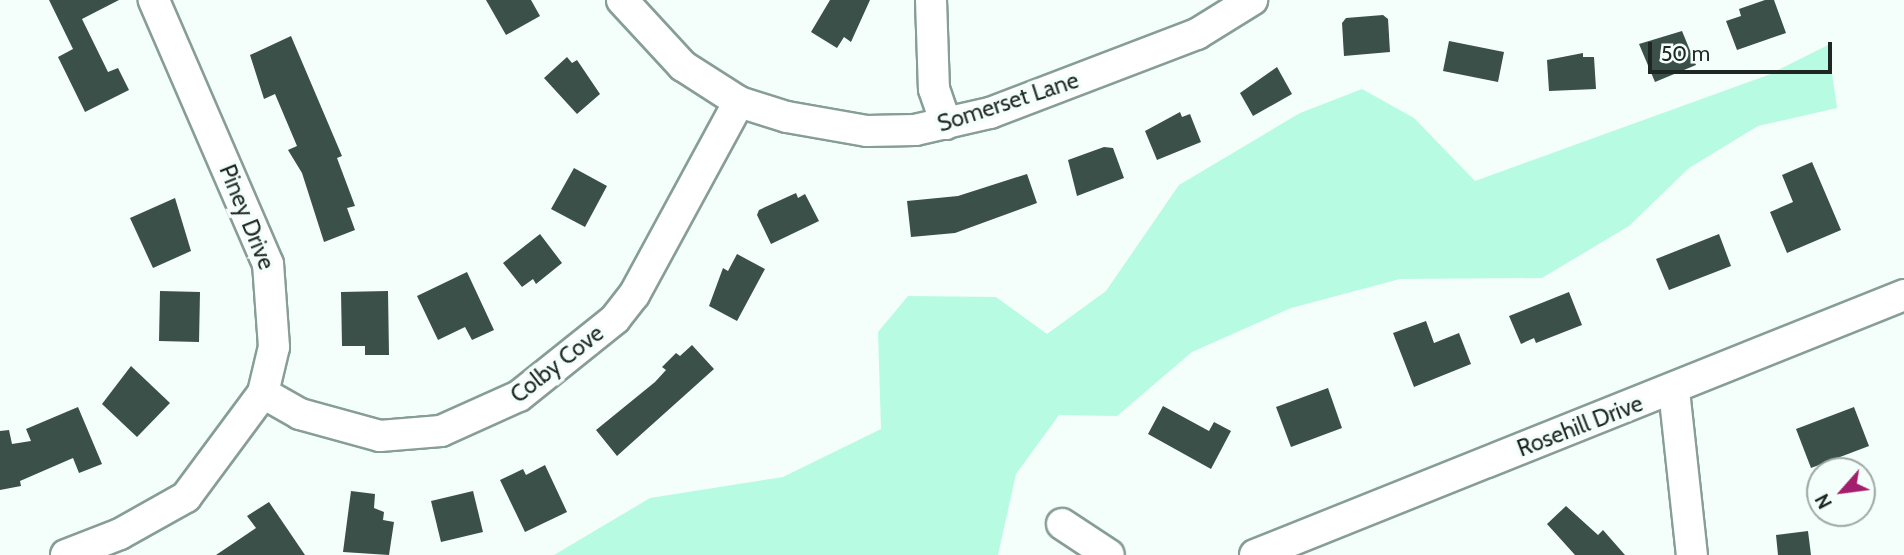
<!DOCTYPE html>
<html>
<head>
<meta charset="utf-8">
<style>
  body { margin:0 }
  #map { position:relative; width:1904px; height:555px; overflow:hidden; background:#f4fefa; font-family:Cabin,sans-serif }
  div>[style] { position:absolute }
  .green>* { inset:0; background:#b8fbe3 }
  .building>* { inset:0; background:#3a5048 }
  .roads { filter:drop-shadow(2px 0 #879e95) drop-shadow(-2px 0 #879e95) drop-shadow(0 2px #879e95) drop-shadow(0 -2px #879e95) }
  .minor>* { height:30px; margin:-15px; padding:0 15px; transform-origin:15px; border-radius:15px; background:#fff }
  span { translate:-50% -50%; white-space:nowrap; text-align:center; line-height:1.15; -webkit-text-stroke:7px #f4fefa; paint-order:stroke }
  .street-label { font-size:23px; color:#1e2724 }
  .north { position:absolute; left:1806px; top:457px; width:70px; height:70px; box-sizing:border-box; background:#f4fefa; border:2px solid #9ea8a4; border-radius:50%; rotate:242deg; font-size:19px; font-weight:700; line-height:28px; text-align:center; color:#1e2724 }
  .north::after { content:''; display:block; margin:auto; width:24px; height:32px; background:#a31f6d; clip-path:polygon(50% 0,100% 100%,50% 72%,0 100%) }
  .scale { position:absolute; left:1648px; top:42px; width:184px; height:32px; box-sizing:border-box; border:4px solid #1e2724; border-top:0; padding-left:9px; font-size:21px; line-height:24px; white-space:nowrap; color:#1e2724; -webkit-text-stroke:5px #f4fefa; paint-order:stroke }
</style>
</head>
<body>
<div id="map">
  <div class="green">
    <div style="clip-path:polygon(1828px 45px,1837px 108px,1758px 126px,1689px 168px,1629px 226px,1542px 278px,1400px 279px,1291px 308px,1192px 352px,1117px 416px,1059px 415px,1016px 474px,998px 555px,554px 555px,650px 498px,783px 477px,881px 429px,878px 332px,908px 296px,996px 297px,1047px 334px,1106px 291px,1179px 185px,1300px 113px,1362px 89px,1414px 118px,1475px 181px,1768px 75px)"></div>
  </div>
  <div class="building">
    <div style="clip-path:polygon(49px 0,119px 0,82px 19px,108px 72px,118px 68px,129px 90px,85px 112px,58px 57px,73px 49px)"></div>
    <div style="clip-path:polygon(486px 0,531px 0,540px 16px,506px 35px)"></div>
    <div style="clip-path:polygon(830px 0,870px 0,851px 42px,844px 37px,837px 48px,811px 32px)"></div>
    <div style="clip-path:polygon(1765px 0,1774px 0,1786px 33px,1737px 50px,1726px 21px,1741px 16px,1739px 9px)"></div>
    <div style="clip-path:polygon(1383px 15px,1388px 19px,1390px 52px,1344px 56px,1342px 23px,1346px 18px)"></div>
    <div style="clip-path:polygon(1682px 31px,1696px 65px,1655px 82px,1639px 44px)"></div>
    <div style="clip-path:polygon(291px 36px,342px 156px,337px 158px,355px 206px,347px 208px,355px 230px,324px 242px,302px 173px,288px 150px,297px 146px,275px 94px,264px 99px,250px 55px)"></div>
    <div style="clip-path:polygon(1449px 41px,1504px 52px,1498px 82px,1443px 71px)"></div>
    <div style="clip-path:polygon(1583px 53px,1583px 57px,1594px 57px,1596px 89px,1549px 91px,1547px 60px)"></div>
    <div style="clip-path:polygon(567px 57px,572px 63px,577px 60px,600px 94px,577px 114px,544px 78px)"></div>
    <div style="clip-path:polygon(1277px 67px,1292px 94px,1253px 116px,1240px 93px)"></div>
    <div style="clip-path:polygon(1180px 112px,1182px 117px,1190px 114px,1201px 142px,1157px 160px,1145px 131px)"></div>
    <div style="clip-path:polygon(1104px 147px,1113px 148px,1124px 178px,1077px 196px,1068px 160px)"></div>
    <div style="clip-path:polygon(1812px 162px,1841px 230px,1787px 253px,1770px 212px,1793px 202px,1782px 175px)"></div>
    <div style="clip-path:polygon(574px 168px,607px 186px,585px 227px,551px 209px)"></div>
    <div style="clip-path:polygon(1027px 174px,1037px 203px,955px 233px,911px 237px,907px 201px,958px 196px)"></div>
    <div style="clip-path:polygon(796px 193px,798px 198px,805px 194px,819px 221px,771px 244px,757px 215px,759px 210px)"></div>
    <div style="clip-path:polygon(175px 198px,191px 251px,153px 268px,130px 218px)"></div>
    <div style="clip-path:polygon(540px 234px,562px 263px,536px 284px,533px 279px,522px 287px,503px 263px)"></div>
    <div style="clip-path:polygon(1719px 234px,1731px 266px,1669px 290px,1656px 259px)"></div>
    <div style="clip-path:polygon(737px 254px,765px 269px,737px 321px,709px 306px,723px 268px,728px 271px)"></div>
    <div style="clip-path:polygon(467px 272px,494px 330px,472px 340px,465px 327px,438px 340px,417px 296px)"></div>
    <div style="clip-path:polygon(160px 291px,200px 292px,199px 342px,159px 341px)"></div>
    <div style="clip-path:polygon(388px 291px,389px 355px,365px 355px,365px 346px,342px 346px,341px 292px)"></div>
    <div style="clip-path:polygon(1569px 292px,1582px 325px,1536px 343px,1534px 338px,1521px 344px,1509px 316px)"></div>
    <div style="clip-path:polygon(1426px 321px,1434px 343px,1459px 333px,1471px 364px,1414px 387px,1393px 333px)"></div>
    <div style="clip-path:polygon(692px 345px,714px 369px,617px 456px,596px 430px,655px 382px,666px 370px,662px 367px,676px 353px,680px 356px)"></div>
    <div style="clip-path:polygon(131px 366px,170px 403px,137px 437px,102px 404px)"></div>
    <div style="clip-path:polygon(1328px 388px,1342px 428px,1291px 447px,1276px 407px)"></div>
    <div style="clip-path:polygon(1163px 406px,1209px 431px,1214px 422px,1231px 431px,1211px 469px,1148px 434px)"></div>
    <div style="clip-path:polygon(78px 407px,102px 464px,79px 473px,73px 458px,20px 481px,21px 486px,0 490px,0 431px,9px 430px,12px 444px,31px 441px,26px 429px)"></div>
    <div style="clip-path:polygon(1854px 407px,1869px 446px,1811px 468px,1796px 429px)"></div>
    <div style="clip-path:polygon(545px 465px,567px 512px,525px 532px,500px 480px,523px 469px,526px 475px)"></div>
    <div style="clip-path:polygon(351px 491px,375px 494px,374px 508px,384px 512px,383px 520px,394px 522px,389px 555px,343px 552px)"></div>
    <div style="clip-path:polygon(473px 491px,483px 532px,441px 542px,431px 501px)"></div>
    <div style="clip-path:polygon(269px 502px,305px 555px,216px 555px,256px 528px,247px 516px)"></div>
    <div style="clip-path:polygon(1566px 506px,1598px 535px,1603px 530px,1625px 555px,1575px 555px,1547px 524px)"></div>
    <div style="clip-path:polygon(1808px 531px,1811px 555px,1778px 555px,1776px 535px)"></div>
  </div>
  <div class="roads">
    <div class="minor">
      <div style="left:622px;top:0;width:90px;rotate:47.3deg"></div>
      <div style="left:683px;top:66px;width:67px;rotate:32.7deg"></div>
      <div style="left:739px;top:102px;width:50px;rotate:17.4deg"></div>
      <div style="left:787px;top:117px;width:81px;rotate:9.9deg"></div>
      <div style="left:867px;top:131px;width:48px;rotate:-1.2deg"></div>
      <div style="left:915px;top:130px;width:77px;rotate:-12.8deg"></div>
      <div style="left:990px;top:113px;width:222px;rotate:-20.9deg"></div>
      <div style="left:1197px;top:34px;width:65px;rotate:-31.7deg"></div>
      <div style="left:931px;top:0;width:89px;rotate:88.1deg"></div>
      <div style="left:934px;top:89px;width:37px;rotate:71deg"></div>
      <div style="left:1674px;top:390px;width:166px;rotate:83.8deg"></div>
      <div style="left:263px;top:393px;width:43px;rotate:29.6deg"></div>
      <div style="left:300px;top:414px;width:83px;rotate:15.4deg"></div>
      <div style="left:380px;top:436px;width:61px;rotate:-4.7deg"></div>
      <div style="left:441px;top:431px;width:85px;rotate:-24.2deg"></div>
      <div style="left:519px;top:396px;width:123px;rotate:-38.7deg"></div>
      <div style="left:615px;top:319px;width:31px;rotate:-52deg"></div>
      <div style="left:634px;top:295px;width:220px;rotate:-61.5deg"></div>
      <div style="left:1062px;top:524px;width:56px;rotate:33.4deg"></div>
      <div style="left:66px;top:555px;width:58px;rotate:-21.3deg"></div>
      <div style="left:120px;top:534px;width:76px;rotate:-29.3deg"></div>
      <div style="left:186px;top:497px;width:129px;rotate:-53.5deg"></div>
      <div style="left:263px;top:393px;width:47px;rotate:-76.6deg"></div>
      <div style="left:274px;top:347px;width:83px;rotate:-94.1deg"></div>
      <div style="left:268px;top:264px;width:288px;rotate:-113.4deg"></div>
      <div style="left:1255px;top:555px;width:699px;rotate:-21.83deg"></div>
    </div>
  </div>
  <div class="street-label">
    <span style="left:1008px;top:102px;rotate:-18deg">Somerset Lane</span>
    <span style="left:247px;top:217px;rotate:68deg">Piney Drive</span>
    <span style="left:557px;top:364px;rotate:-38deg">Colby Cove</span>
    <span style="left:1580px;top:426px;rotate:-21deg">Rosehill Drive</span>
  </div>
  <div class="north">N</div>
  <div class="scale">50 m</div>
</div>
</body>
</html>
